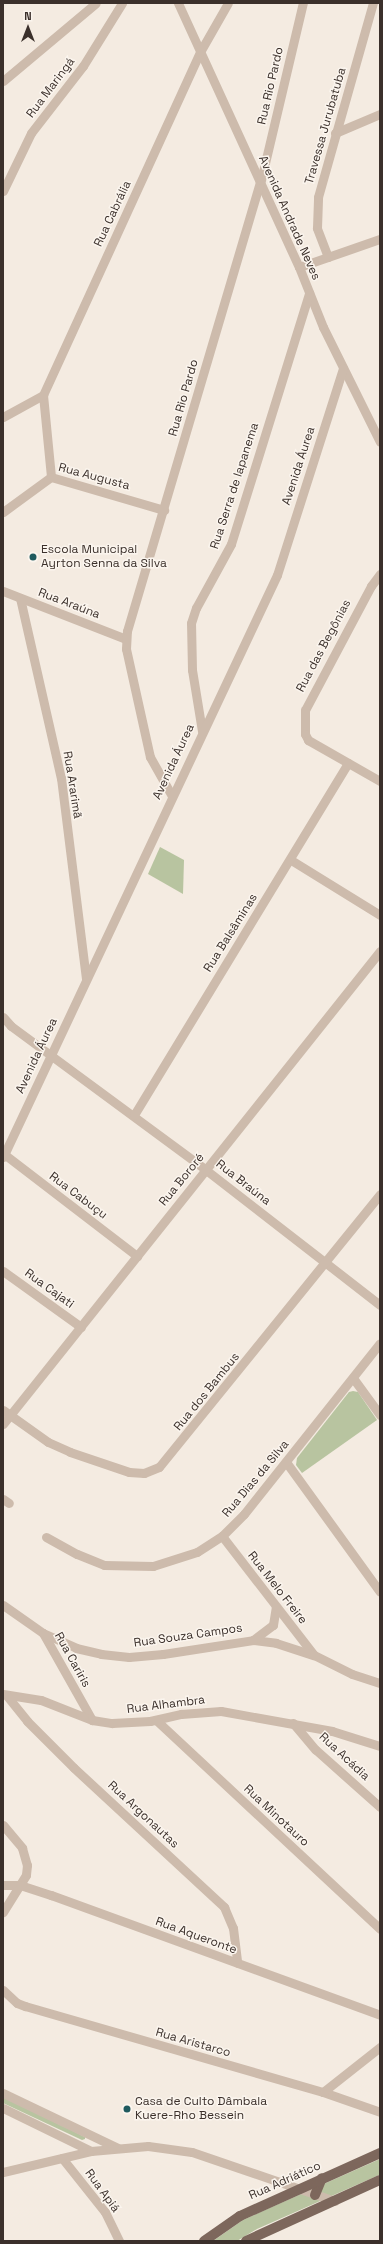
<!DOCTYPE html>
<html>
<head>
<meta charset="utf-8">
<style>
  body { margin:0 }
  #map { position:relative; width:383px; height:2244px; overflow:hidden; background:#f4ebe1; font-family:"Space Grotesk",sans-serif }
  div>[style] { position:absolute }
  .green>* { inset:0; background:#b8c4a0 }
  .minor>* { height:9px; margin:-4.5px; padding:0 4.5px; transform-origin:4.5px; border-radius:4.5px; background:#cdbbac }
  .major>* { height:10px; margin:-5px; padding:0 5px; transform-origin:5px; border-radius:5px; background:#7d675c }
  .dots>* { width:11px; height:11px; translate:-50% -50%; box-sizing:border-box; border:2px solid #fbf5ee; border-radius:50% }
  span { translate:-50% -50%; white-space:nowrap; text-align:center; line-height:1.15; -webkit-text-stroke:3px #fbf5ee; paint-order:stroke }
  .street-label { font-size:12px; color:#3b302b }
  .poi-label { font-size:12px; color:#3b302b }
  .left { translate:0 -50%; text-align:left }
  .frame { position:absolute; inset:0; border:4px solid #3b302b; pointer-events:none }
  .north { position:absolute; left:8px; top:8px; width:40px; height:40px; -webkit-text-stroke:3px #fbf5ee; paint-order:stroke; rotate:0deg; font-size:11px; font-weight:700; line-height:16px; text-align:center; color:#3b302b }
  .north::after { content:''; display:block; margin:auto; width:14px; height:18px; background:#3b302b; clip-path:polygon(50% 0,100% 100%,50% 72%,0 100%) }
</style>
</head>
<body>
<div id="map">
  <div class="green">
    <div style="clip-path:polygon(160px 847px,184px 860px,183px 894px,148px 874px)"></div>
    <div style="clip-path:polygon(353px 1391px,358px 1392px,377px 1420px,302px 1473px,296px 1465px,297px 1458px,349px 1392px)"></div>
    <div style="clip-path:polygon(3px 2097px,85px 2137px,85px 2139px,82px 2140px,3px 2103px)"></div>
    <div style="clip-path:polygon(380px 2159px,379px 2175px,257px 2229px,237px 2241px,213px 2241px,243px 2220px)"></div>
  </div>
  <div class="minor">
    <div style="left:178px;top:3px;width:290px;rotate:65.4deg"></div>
    <div style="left:299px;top:267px;width:65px;rotate:68.2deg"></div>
    <div style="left:323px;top:327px;width:128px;rotate:63.6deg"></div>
    <div style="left:3px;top:81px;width:121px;rotate:-40deg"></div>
    <div style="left:335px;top:133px;width:49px;rotate:-22.9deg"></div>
    <div style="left:3px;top:191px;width:64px;rotate:-64.2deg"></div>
    <div style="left:31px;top:133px;width:85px;rotate:-52.2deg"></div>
    <div style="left:83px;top:66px;width:74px;rotate:-58.2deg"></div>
    <div style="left:328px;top:257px;width:31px;rotate:-111deg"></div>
    <div style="left:317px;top:228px;width:31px;rotate:-88deg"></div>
    <div style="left:318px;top:197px;width:202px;rotate:-74.2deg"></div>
    <div style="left:299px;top:267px;width:86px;rotate:-19.1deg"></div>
    <div style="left:43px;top:395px;width:82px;rotate:84.4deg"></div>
    <div style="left:3px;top:417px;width:46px;rotate:-28.8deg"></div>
    <div style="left:43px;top:395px;width:377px;rotate:-65.4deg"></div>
    <div style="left:200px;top:52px;width:56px;rotate:-60.3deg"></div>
    <div style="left:3px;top:512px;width:59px;rotate:-36.1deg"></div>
    <div style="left:51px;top:477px;width:118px;rotate:16.3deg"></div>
    <div style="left:380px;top:574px;width:15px;rotate:127deg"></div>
    <div style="left:371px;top:586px;width:140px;rotate:118deg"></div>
    <div style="left:305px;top:710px;width:24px;rotate:90deg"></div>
    <div style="left:305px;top:734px;width:7px;rotate:63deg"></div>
    <div style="left:308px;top:740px;width:83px;rotate:29.7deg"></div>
    <div style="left:3px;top:591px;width:132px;rotate:21.3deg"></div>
    <div style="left:20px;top:598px;width:185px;rotate:77.2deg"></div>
    <div style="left:61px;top:778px;width:202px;rotate:82.9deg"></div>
    <div style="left:202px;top:731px;width:62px;rotate:-99.3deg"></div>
    <div style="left:192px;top:670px;width:47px;rotate:-91.2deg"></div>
    <div style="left:191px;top:623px;width:16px;rotate:-72deg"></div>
    <div style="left:196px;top:608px;width:73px;rotate:-61.3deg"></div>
    <div style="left:231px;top:544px;width:263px;rotate:-72.7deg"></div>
    <div style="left:172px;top:796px;width:45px;rotate:-119.4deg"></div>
    <div style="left:150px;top:757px;width:111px;rotate:-102.5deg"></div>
    <div style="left:126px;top:649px;width:18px;rotate:-87deg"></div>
    <div style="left:127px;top:631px;width:470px;rotate:-73.5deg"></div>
    <div style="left:261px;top:180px;width:182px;rotate:-76.7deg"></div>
    <div style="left:291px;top:860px;width:105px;rotate:31.7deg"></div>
    <div style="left:3px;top:1017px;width:12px;rotate:48deg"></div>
    <div style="left:11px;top:1026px;width:242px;rotate:36.4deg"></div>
    <div style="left:206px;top:1170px;width:220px;rotate:37.8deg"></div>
    <div style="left:134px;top:1115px;width:412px;rotate:-58.7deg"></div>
    <div style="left:4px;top:1154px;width:168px;rotate:37.5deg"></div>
    <div style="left:3px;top:1157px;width:643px;rotate:-64.79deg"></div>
    <div style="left:277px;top:575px;width:217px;rotate:-72.3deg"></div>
    <div style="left:3px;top:1271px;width:96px;rotate:35.7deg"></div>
    <div style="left:353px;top:1378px;width:46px;rotate:53.9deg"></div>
    <div style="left:3px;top:1410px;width:55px;rotate:35.4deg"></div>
    <div style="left:48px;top:1442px;width:24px;rotate:24deg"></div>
    <div style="left:70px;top:1452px;width:62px;rotate:18.7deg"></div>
    <div style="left:129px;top:1472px;width:15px;rotate:4deg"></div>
    <div style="left:144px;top:1473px;width:16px;rotate:-22deg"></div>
    <div style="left:159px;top:1467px;width:351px;rotate:-51deg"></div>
    <div style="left:3px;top:1424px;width:605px;rotate:-51.44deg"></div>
    <div style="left:286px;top:1462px;width:160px;rotate:54.1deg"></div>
    <div style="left:3px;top:1499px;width:7px;rotate:34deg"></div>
    <div style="left:222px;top:1536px;width:150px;rotate:52.3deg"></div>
    <div style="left:46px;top:1537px;width:35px;rotate:29deg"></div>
    <div style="left:77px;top:1554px;width:29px;rotate:22deg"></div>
    <div style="left:104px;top:1565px;width:49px;rotate:1.2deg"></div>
    <div style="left:153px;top:1566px;width:46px;rotate:-17.7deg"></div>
    <div style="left:197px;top:1552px;width:30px;rotate:-33deg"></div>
    <div style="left:222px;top:1536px;width:31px;rotate:-45deg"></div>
    <div style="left:244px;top:1514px;width:218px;rotate:-51.5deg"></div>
    <div style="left:3px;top:1605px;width:49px;rotate:35deg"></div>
    <div style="left:43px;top:1633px;width:100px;rotate:60.6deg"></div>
    <div style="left:43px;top:1633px;width:36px;rotate:24deg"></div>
    <div style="left:76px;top:1648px;width:26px;rotate:13deg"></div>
    <div style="left:101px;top:1654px;width:28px;rotate:6deg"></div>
    <div style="left:129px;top:1657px;width:34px;rotate:-5deg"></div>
    <div style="left:163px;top:1654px;width:91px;rotate:-8.8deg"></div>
    <div style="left:253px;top:1640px;width:23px;rotate:7deg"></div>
    <div style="left:276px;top:1643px;width:40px;rotate:18deg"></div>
    <div style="left:314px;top:1655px;width:42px;rotate:26.6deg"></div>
    <div style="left:352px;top:1674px;width:29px;rotate:18deg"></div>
    <div style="left:253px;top:1640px;width:25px;rotate:-37deg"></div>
    <div style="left:273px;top:1625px;width:18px;rotate:-81deg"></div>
    <div style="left:3px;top:1694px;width:38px;rotate:9deg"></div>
    <div style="left:41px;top:1700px;width:55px;rotate:21.4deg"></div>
    <div style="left:92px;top:1720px;width:20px;rotate:9deg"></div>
    <div style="left:112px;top:1723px;width:38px;rotate:-3deg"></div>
    <div style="left:150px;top:1721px;width:32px;rotate:-13deg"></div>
    <div style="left:181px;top:1714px;width:40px;rotate:-4.3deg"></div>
    <div style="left:221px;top:1711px;width:113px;rotate:10.2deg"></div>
    <div style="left:332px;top:1731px;width:50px;rotate:17.4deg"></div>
    <div style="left:7px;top:1696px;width:32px;rotate:51deg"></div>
    <div style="left:27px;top:1721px;width:66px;rotate:45deg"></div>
    <div style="left:74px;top:1768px;width:205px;rotate:42.8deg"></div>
    <div style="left:224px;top:1907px;width:23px;rotate:67deg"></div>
    <div style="left:233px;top:1928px;width:35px;rotate:83deg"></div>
    <div style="left:156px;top:1720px;width:306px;rotate:43deg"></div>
    <div style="left:293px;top:1723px;width:35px;rotate:50deg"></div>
    <div style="left:316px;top:1750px;width:86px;rotate:41.7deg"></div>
    <div style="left:3px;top:1825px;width:30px;rotate:50deg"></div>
    <div style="left:22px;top:1848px;width:18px;rotate:74deg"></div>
    <div style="left:27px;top:1865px;width:10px;rotate:96deg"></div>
    <div style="left:26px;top:1875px;width:44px;rotate:121.9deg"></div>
    <div style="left:3px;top:1885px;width:17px"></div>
    <div style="left:20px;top:1885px;width:33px;rotate:18deg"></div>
    <div style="left:51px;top:1895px;width:350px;rotate:20deg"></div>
    <div style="left:3px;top:1990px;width:19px;rotate:43deg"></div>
    <div style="left:17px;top:2003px;width:9px;rotate:21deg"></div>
    <div style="left:25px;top:2006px;width:310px;rotate:16.1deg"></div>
    <div style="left:323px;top:2092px;width:60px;rotate:19.3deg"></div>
    <div style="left:323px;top:2092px;width:73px;rotate:-38.3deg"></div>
    <div style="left:3px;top:2093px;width:127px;rotate:25.6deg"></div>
    <div style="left:3px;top:2108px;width:98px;rotate:26deg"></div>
    <div style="left:62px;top:2158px;width:69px;rotate:51.5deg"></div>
    <div style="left:105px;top:2212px;width:32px;rotate:64deg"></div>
    <div style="left:3px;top:2172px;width:90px;rotate:-13.4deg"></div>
    <div style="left:91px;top:2151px;width:57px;rotate:-5deg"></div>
    <div style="left:148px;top:2146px;width:44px;rotate:7.8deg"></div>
    <div style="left:192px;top:2152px;width:151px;rotate:18.9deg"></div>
  </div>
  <div class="major">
    <div style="left:315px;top:2195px;width:18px;rotate:-68deg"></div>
    <div style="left:204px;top:2241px;width:44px;rotate:-34.8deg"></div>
    <div style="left:240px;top:2216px;width:154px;rotate:-24.2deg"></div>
    <div style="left:246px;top:2241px;width:147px;rotate:-24.5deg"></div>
  </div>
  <div class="dots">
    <div style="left:33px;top:557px;background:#1f5a5e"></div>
    <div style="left:127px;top:2109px;background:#1f5a5e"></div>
  </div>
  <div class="street-label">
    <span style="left:271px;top:86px;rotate:-77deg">Rua Rio Pardo</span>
    <span style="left:51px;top:88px;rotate:-53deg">Rua Maringá</span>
    <span style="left:326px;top:126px;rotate:-74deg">Travessa Jurubatuba</span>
    <span style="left:113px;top:214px;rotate:-65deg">Rua Cabrália</span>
    <span style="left:289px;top:218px;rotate:66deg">Avenida Andrade Neves</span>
    <span style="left:184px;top:398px;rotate:-74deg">Rua Rio Pardo</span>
    <span style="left:299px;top:466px;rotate:-72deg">Avenida Áurea</span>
    <span style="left:94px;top:477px;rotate:15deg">Rua Augusta</span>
    <span style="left:235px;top:486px;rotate:-72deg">Rua Serra de Iapanema</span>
    <span style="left:69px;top:604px;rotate:21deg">Rua Araúna</span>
    <span style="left:324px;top:646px;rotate:-62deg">Rua das Begônias</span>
    <span style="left:174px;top:762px;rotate:-65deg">Avenida Áurea</span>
    <span style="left:72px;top:785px;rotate:81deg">Rua Ararimã</span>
    <span style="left:231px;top:933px;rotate:-58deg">Rua Balsâminas</span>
    <span style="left:37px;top:1056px;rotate:-65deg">Avenida Áurea</span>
    <span style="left:182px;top:1180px;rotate:-51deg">Rua Bororé</span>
    <span style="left:243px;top:1183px;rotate:38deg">Rua Braúna</span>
    <span style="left:78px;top:1196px;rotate:37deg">Rua Cabuçu</span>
    <span style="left:49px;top:1289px;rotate:36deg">Rua Cajati</span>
    <span style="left:207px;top:1392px;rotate:-51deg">Rua dos Bambus</span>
    <span style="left:256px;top:1479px;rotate:-50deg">Rua Dias da Silva</span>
    <span style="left:277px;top:1588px;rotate:52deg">Rua Melo Freire</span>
    <span style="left:188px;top:1636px;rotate:-8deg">Rua Souza Campos</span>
    <span style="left:72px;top:1660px;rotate:61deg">Rua Cariris</span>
    <span style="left:166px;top:1705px;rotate:-7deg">Rua Alhambra</span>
    <span style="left:344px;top:1757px;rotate:43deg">Rua Acádia</span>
    <span style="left:143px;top:1815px;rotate:43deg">Rua Argonautas</span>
    <span style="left:276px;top:1816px;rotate:43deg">Rua Minotauro</span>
    <span style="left:196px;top:1936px;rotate:20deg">Rua Aqueronte</span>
    <span style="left:193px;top:2043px;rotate:16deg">Rua Aristarco</span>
    <span style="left:285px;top:2181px;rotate:-24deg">Rua Adriático</span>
    <span style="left:102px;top:2191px;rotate:54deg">Rua Apiá</span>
  </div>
  <div class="poi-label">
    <span class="left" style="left:41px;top:557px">Escola Municipal<br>Ayrton Senna da Silva</span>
    <span class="left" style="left:135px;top:2109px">Casa de Culto Dâmbala<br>Kuere-Rho Bessein</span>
  </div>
  <div class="frame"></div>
  <div class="north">N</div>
</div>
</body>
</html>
